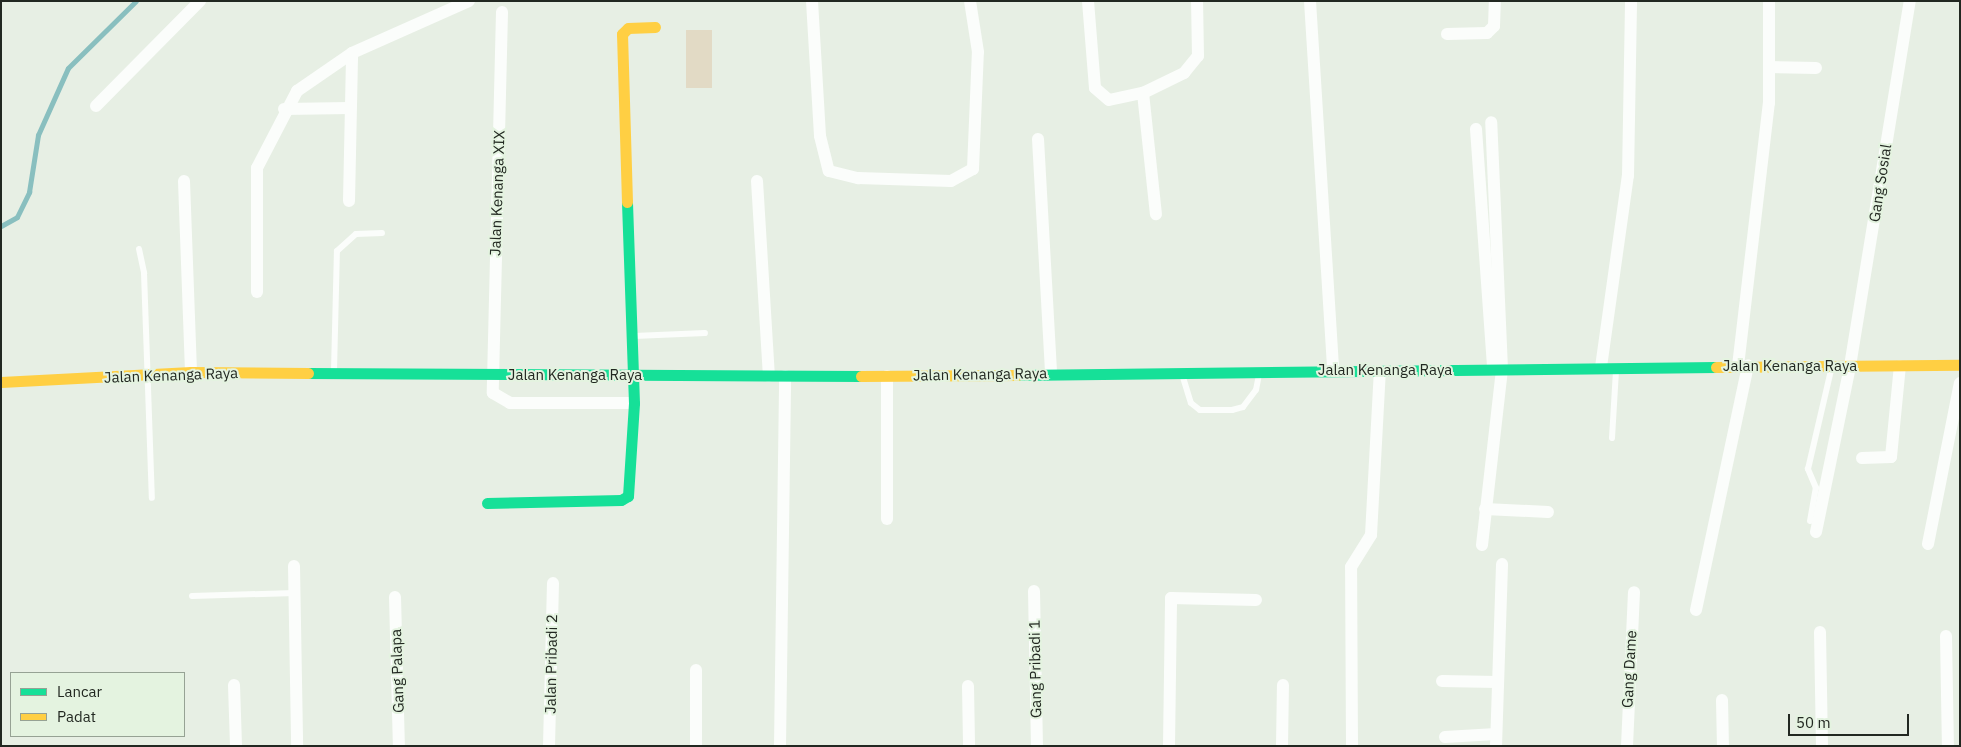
<!DOCTYPE html>
<html>
<head>
<meta charset="utf-8">
<style>
  body { margin:0 }
  #map { position:relative; width:1961px; height:747px; overflow:hidden; background:#e7efe4; font-family:"IBM Plex Sans",sans-serif }
  div>[style] { position:absolute }
  .green>* { inset:0; background:#e2dac5 }
  .stream>* { height:5px; margin:-2.5px; padding:0 2.5px; transform-origin:2.5px; border-radius:2.5px; background:#89bfbf }
  .lane>* { height:6px; margin:-3px; padding:0 3px; transform-origin:3px; border-radius:3px; background:#fbfdfb }
  .street>* { height:12px; margin:-6px; padding:0 6px; transform-origin:6px; border-radius:6px; background:#fbfdfb }
  .fast>* { height:11px; margin:-5.5px; padding:0 5.5px; transform-origin:5.5px; border-radius:5.5px; background:#16e098 }
  .slow>* { height:11px; margin:-5.5px; padding:0 5.5px; transform-origin:5.5px; border-radius:5.5px; background:#ffcf43 }
  span { translate:-50% -50%; white-space:nowrap; text-align:center; line-height:1.15; -webkit-text-stroke:4px #e4f3e0; paint-order:stroke }
  .street-label { font-size:15px; color:#222821 }
  .frame { position:absolute; inset:0; border:2px solid #222821; pointer-events:none }
  .legend { position:absolute; left:10px; top:672px; width:175px; height:65px; box-sizing:border-box; background:#e4f3e0; border:1px solid #96a294; margin:0; padding:6px 9px; list-style:none; font-size:15px; color:#222821 }
  .legend li { display:flex; align-items:center; gap:10px; height:25px }
  .legend b { width:25px; border:1px solid #96a294 }
  .scale { position:absolute; left:1788px; top:714px; width:121px; height:22px; box-sizing:border-box; border:2px solid #222821; border-top:0; padding-left:6px; font-size:15px; line-height:18px; white-space:nowrap; color:#222821; -webkit-text-stroke:4px #e4f3e0; paint-order:stroke }
</style>
</head>
<body>
<div id="map">
  <div class="green">
    <div style="clip-path:polygon(686px 30px,712px 30px,712px 88px,686px 88px)"></div>
  </div>
  <div class="stream">
    <div style="left:1px;top:226px;width:18px;rotate:-29deg"></div>
    <div style="left:17px;top:217px;width:28px;rotate:-64deg"></div>
    <div style="left:29px;top:192px;width:58px;rotate:-81deg"></div>
    <div style="left:38px;top:135px;width:73px;rotate:-65.9deg"></div>
    <div style="left:68px;top:68px;width:95px;rotate:-44.6deg"></div>
  </div>
  <div class="lane">
    <div style="left:139px;top:249px;width:25px;rotate:78deg"></div>
    <div style="left:144px;top:273px;width:225px;rotate:88deg"></div>
    <div style="left:634px;top:336px;width:71px;rotate:-2.4deg"></div>
    <div style="left:334px;top:371px;width:120px;rotate:-88.6deg"></div>
    <div style="left:337px;top:251px;width:25px;rotate:-42deg"></div>
    <div style="left:356px;top:234px;width:26px;rotate:-2deg"></div>
    <div style="left:1182px;top:374px;width:30px;rotate:73deg"></div>
    <div style="left:1191px;top:403px;width:11px;rotate:38deg"></div>
    <div style="left:1200px;top:410px;width:32px"></div>
    <div style="left:1232px;top:410px;width:11px;rotate:-15deg"></div>
    <div style="left:1243px;top:407px;width:21px;rotate:-53deg"></div>
    <div style="left:1256px;top:390px;width:15px;rotate:-79deg"></div>
    <div style="left:1612px;top:438px;width:67px;rotate:-86.6deg"></div>
    <div style="left:1810px;top:521px;width:34px;rotate:-80deg"></div>
    <div style="left:1816px;top:488px;width:21px;rotate:-113deg"></div>
    <div style="left:1808px;top:469px;width:102px;rotate:-76.9deg"></div>
    <div style="left:192px;top:596px;width:103px;rotate:-1.7deg"></div>
  </div>
  <div class="street">
    <div style="left:812px;top:1px;width:135px;rotate:86.6deg"></div>
    <div style="left:820px;top:136px;width:36px;rotate:76deg"></div>
    <div style="left:829px;top:171px;width:30px;rotate:14deg"></div>
    <div style="left:858px;top:178px;width:93px;rotate:1.8deg"></div>
    <div style="left:951px;top:181px;width:25px;rotate:-29deg"></div>
    <div style="left:973px;top:169px;width:117px;rotate:-87.6deg"></div>
    <div style="left:978px;top:52px;width:52px;rotate:-98.9deg"></div>
    <div style="left:1088px;top:1px;width:87px;rotate:85.4deg"></div>
    <div style="left:1095px;top:88px;width:18px;rotate:41deg"></div>
    <div style="left:1109px;top:100px;width:35px;rotate:-12deg"></div>
    <div style="left:1143px;top:93px;width:46px;rotate:-26deg"></div>
    <div style="left:1184px;top:73px;width:22px;rotate:-51deg"></div>
    <div style="left:1198px;top:56px;width:55px;rotate:-91deg"></div>
    <div style="left:1310px;top:1px;width:370px;rotate:86.4deg"></div>
    <div style="left:502px;top:12px;width:381px;rotate:91.4deg"></div>
    <div style="left:493px;top:393px;width:20px;rotate:30deg"></div>
    <div style="left:510px;top:403px;width:124px"></div>
    <div style="left:1447px;top:34px;width:40px;rotate:-1.4deg"></div>
    <div style="left:1487px;top:33px;width:10px;rotate:-45deg"></div>
    <div style="left:1494px;top:26px;width:25px;rotate:-88deg"></div>
    <div style="left:1769px;top:67px;width:47px;rotate:1.2deg"></div>
    <div style="left:1143px;top:93px;width:122px;rotate:83.9deg"></div>
    <div style="left:96px;top:106px;width:148px;rotate:-45.3deg"></div>
    <div style="left:284px;top:109px;width:65px;rotate:-0.9deg"></div>
    <div style="left:1476px;top:129px;width:241px;rotate:85.9deg"></div>
    <div style="left:1038px;top:139px;width:234px;rotate:86.8deg"></div>
    <div style="left:184px;top:181px;width:191px;rotate:87.9deg"></div>
    <div style="left:757px;top:181px;width:195px;rotate:86.5deg"></div>
    <div style="left:349px;top:201px;width:148px;rotate:-88.8deg"></div>
    <div style="left:257px;top:292px;width:124px;rotate:-90deg"></div>
    <div style="left:257px;top:168px;width:87px;rotate:-62.5deg"></div>
    <div style="left:297px;top:91px;width:67px;rotate:-34.6deg"></div>
    <div style="left:352px;top:53px;width:128px;rotate:-24deg"></div>
    <div style="left:1738px;top:366px;width:265px;rotate:-83.3deg"></div>
    <div style="left:1769px;top:103px;width:102px;rotate:-90deg"></div>
    <div style="left:1601px;top:367px;width:193px;rotate:-82deg"></div>
    <div style="left:1628px;top:176px;width:175px;rotate:-89deg"></div>
    <div style="left:887px;top:376px;width:143px;rotate:90deg"></div>
    <div style="left:1862px;top:458px;width:29px;rotate:-2deg"></div>
    <div style="left:1891px;top:457px;width:91px;rotate:-84.4deg"></div>
    <div style="left:1485px;top:509px;width:63px;rotate:2.7deg"></div>
    <div style="left:1816px;top:532px;width:169px;rotate:-78.4deg"></div>
    <div style="left:1850px;top:366px;width:370px;rotate:-80.7deg"></div>
    <div style="left:1928px;top:544px;width:164px;rotate:-78.8deg"></div>
    <div style="left:1482px;top:545px;width:177px;rotate:-83.5deg"></div>
    <div style="left:1502px;top:369px;width:247px;rotate:-92.5deg"></div>
    <div style="left:294px;top:566px;width:180px;rotate:89deg"></div>
    <div style="left:1034px;top:591px;width:155px;rotate:88.9deg"></div>
    <div style="left:395px;top:597px;width:149px;rotate:88.5deg"></div>
    <div style="left:1696px;top:610px;width:250px;rotate:-78deg"></div>
    <div style="left:1820px;top:632px;width:114px;rotate:89deg"></div>
    <div style="left:1946px;top:636px;width:110px;rotate:89deg"></div>
    <div style="left:696px;top:670px;width:76px;rotate:90deg"></div>
    <div style="left:1442px;top:681px;width:55px;rotate:1deg"></div>
    <div style="left:234px;top:685px;width:61px;rotate:88.1deg"></div>
    <div style="left:968px;top:686px;width:60px;rotate:89deg"></div>
    <div style="left:1722px;top:700px;width:46px;rotate:88.8deg"></div>
    <div style="left:1445px;top:737px;width:51px;rotate:-3.4deg"></div>
    <div style="left:549px;top:746px;width:163px;rotate:-88.6deg"></div>
    <div style="left:780px;top:746px;width:370px;rotate:-89.2deg"></div>
    <div style="left:1169px;top:746px;width:148px;rotate:-89.2deg"></div>
    <div style="left:1171px;top:598px;width:85px;rotate:1.3deg"></div>
    <div style="left:1282px;top:746px;width:61px;rotate:-89.1deg"></div>
    <div style="left:1352px;top:746px;width:179px;rotate:-90.3deg"></div>
    <div style="left:1351px;top:567px;width:38px;rotate:-58deg"></div>
    <div style="left:1371px;top:535px;width:164px;rotate:-86.9deg"></div>
    <div style="left:1496px;top:746px;width:182px;rotate:-88.1deg"></div>
    <div style="left:1627px;top:746px;width:154px;rotate:-87.4deg"></div>
  </div>
  <div class="fast">
    <div style="left:308px;top:373px;width:553px;rotate:0.31deg"></div>
    <div style="left:1018px;top:375px;width:698px;rotate:-0.66deg"></div>
    <div style="left:487px;top:503px;width:134px;rotate:-1.3deg"></div>
    <div style="left:621px;top:500px;width:8px;rotate:-30deg"></div>
    <div style="left:628px;top:496px;width:93px;rotate:-86.3deg"></div>
    <div style="left:634px;top:403px;width:201px;rotate:-92deg"></div>
  </div>
  <div class="slow">
    <div style="left:627px;top:202px;width:168px;rotate:-91.7deg"></div>
    <div style="left:622px;top:34px;width:8px;rotate:-45deg"></div>
    <div style="left:628px;top:28px;width:27px;rotate:-2deg"></div>
    <div style="left:1716px;top:367px;width:244px;rotate:-0.5deg"></div>
    <div style="left:861px;top:376px;width:157px;rotate:-0.4deg"></div>
    <div style="left:1px;top:382px;width:190px;rotate:-3deg"></div>
    <div style="left:191px;top:372px;width:117px;rotate:0.5deg"></div>
  </div>
  <div class="street-label">
    <span style="left:1880px;top:183px;rotate:-81deg">Gang Sosial</span>
    <span style="left:497px;top:193px;rotate:-88deg">Jalan Kenanga XIX</span>
    <span style="left:1790px;top:366px">Jalan Kenanga Raya</span>
    <span style="left:1385px;top:370px">Jalan Kenanga Raya</span>
    <span style="left:980px;top:374px;rotate:-1deg">Jalan Kenanga Raya</span>
    <span style="left:171px;top:375px;rotate:-2deg">Jalan Kenanga Raya</span>
    <span style="left:575px;top:375px">Jalan Kenanga Raya</span>
    <span style="left:551px;top:664px;rotate:-89deg">Jalan Pribadi 2</span>
    <span style="left:1035px;top:669px;rotate:-91deg">Gang Pribadi 1</span>
    <span style="left:1629px;top:669px;rotate:-87deg">Gang Dame</span>
    <span style="left:397px;top:671px;rotate:-92deg">Gang Palapa</span>
  </div>
  <div class="frame"></div>
  <ul class="legend">
  <li><b style="height:6px;background:#16e098"></b>Lancar</li>
  <li><b style="height:6px;background:#ffcf43"></b>Padat</li>
  </ul>
  <div class="scale">50 m</div>
</div>
</body>
</html>
